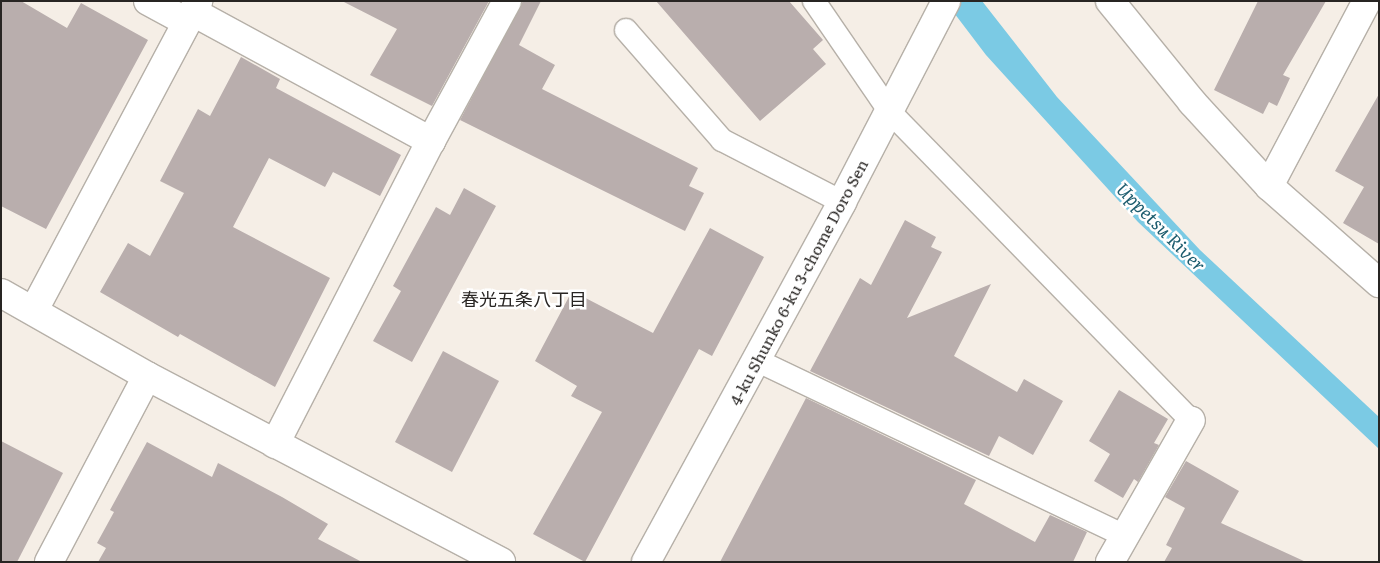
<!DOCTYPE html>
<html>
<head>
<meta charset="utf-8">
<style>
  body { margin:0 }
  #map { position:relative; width:1380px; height:563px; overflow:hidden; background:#f5eee6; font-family:Literata,"Noto Sans JP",serif }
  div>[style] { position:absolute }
  .water>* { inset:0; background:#7bcae4 }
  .building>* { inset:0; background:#b9aead }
  .roads { filter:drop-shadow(1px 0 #b6b0a8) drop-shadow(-1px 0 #b6b0a8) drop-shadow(0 1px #b6b0a8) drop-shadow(0 -1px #b6b0a8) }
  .lane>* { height:22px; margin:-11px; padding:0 11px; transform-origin:11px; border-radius:11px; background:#fff }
  .street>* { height:28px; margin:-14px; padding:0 14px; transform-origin:14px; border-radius:14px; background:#fff }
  span { translate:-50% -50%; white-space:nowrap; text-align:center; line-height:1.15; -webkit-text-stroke:5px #fff; paint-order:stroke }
  .street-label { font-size:16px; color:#282523 }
  .water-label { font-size:18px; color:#1c5c6e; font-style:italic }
  .neighbourhood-label { font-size:18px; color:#282523 }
  .frame { position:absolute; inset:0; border:2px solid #282523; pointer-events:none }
</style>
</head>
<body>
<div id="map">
  <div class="water">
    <div style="clip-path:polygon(945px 1px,982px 1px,1057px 97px,1200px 250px,1379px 417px,1379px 449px,1138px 222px,986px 55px)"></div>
  </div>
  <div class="building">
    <div style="clip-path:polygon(1px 1px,21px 1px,67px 28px,81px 3px,148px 40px,46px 229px,1px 206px)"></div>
    <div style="clip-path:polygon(342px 1px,489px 1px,432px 106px,370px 75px,397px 29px)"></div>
    <div style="clip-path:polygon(523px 1px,541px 1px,519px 45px,555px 65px,542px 89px,698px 168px,689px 186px,704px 193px,685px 231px,460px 120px)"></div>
    <div style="clip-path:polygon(656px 1px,789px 1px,823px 40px,813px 49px,826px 64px,760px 121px)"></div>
    <div style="clip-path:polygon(1258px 1px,1326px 1px,1283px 75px,1290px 78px,1277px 106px,1269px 102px,1263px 114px,1214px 90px)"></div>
    <div style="clip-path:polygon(241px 57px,280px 79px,276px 88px,401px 155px,380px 196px,333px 172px,325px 187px,269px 158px,233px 227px,330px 278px,275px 387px,180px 334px,178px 337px,100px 292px,128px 243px,150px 256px,184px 193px,160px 181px,198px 109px,210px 116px)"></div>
    <div style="clip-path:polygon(1379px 94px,1379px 244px,1343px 223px,1364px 187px,1335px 171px)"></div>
    <div style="clip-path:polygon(464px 188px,496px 206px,412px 362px,373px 341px,401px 291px,393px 286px,436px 207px,450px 215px)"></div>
    <div style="clip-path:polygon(905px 220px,936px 237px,931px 247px,942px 252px,907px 318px,991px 284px,954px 356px,1017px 392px,1024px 379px,1063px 401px,1033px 455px,999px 436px,989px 456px,810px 371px,860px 278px,871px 285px)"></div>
    <div style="clip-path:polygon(710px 228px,764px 257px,712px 356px,699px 349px,585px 562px,533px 534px,602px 412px,571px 396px,577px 386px,535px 361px,572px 291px,653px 333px)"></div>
    <div style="clip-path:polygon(443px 351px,499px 381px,452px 472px,395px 442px)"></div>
    <div style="clip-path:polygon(1119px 390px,1168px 419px,1154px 443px,1159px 445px,1138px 482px,1134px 479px,1123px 498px,1094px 481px,1110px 454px,1089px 441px)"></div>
    <div style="clip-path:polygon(806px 398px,976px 480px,964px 504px,1035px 542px,1050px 515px,1087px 532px,1073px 562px,720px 562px)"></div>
    <div style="clip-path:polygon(1px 441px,63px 473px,17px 562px,1px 562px)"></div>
    <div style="clip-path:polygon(147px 442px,212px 477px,218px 463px,282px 497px,328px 524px,318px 539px,362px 562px,98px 562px,106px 548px,97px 543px,114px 512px,110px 510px)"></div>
    <div style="clip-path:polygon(1186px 461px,1239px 491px,1221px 523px,1306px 562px,1164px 562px,1172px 548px,1166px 545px,1185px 508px,1165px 497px)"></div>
  </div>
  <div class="roads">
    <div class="lane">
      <div style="left:814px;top:1px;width:135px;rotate:55.6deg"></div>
      <div style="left:890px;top:112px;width:431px;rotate:45.7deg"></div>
      <div style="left:626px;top:30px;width:146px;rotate:48.9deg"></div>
      <div style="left:722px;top:140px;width:135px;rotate:27.3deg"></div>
      <div style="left:756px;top:360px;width:409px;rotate:25.5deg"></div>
    </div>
    <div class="street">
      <div style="left:148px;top:1px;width:44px;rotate:28.3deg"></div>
      <div style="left:1110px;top:1px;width:130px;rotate:50.9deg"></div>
      <div style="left:1192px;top:102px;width:114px;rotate:47.5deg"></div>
      <div style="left:1269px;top:186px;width:147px;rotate:41.4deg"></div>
      <div style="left:193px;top:12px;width:271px;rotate:28.5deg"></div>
      <div style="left:1269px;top:186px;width:209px;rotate:-62.1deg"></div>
      <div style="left:1px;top:293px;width:168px;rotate:29.6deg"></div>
      <div style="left:147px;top:376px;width:400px;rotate:27.7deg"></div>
      <div style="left:34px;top:310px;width:350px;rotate:-62deg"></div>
      <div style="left:275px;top:444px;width:341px;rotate:-62.8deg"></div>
      <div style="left:431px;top:141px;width:159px;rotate:-61.5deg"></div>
      <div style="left:49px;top:562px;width:210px;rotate:-62.2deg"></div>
      <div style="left:646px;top:562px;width:410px;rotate:-61.4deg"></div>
      <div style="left:842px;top:202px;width:226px;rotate:-62.6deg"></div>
      <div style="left:1110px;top:562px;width:163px;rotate:-60.3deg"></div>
    </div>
  </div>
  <div class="street-label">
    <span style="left:798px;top:282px;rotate:-62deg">4-ku Shunko 6-ku 3-chome Doro Sen</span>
  </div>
  <div class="water-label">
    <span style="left:1161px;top:227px;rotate:45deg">Uppetsu River</span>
  </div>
  <div class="neighbourhood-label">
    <span style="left:524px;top:299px">春光五条八丁目</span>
  </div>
  <div class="frame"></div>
</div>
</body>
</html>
